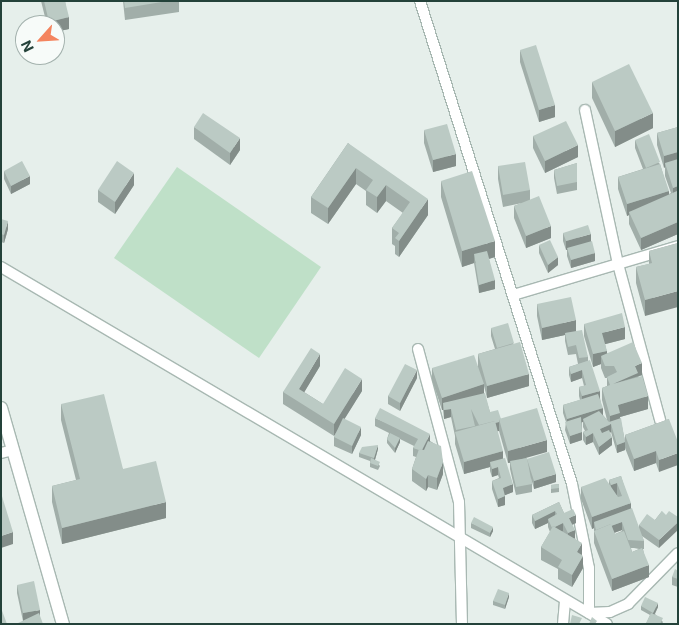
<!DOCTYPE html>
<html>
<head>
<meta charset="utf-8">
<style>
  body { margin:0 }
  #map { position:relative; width:679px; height:625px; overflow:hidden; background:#e6efeb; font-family:Inter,sans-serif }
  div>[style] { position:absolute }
  .green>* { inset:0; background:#bfe0c8 }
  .roads { filter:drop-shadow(1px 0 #a8b8b2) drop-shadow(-1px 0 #a8b8b2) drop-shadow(0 1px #a8b8b2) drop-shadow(0 -1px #a8b8b2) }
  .minor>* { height:10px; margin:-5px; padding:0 5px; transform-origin:5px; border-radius:5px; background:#fff }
  .tertiary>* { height:12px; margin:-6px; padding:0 6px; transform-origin:6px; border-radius:6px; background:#fff }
  .wall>* { inset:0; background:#a1aea9 }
  .shaded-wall>* { inset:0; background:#838d89 }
  .building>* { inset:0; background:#bbcac4 }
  span { translate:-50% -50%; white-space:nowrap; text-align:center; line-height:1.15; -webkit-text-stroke:4px #f7fbf9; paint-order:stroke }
  .frame { position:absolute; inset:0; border:2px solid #24423a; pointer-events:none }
  .north { position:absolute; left:15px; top:15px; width:50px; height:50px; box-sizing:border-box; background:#f7fbf9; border:1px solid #a3b1ad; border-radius:50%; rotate:244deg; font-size:14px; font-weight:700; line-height:20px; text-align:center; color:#24423a }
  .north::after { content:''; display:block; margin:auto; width:18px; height:22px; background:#f4845f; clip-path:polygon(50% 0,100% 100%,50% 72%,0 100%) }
</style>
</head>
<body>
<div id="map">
  <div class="green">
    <div style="clip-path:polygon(177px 167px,321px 267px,259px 358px,114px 258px)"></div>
  </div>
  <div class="roads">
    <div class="minor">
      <div style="left:420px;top:1px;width:506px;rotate:72.53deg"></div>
      <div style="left:572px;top:484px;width:86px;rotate:78.6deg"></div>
      <div style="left:589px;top:568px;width:45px;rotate:90deg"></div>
      <div style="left:589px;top:613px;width:21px;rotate:-3deg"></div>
      <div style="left:610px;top:612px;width:20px;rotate:-24deg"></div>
      <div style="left:628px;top:604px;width:71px;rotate:-45.6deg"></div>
      <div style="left:585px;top:110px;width:157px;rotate:77.9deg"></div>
      <div style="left:618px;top:264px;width:162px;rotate:74.9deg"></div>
      <div style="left:1px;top:267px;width:703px;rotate:30.5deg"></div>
      <div style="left:513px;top:295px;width:172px;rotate:-16.5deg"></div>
      <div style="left:418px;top:349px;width:158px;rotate:75deg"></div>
      <div style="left:459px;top:502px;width:122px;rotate:88.6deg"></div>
      <div style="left:1px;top:453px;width:12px;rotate:-14deg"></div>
      <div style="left:563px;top:624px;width:24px;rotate:-85deg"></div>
    </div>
    <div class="tertiary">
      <div style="left:1px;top:408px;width:225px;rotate:74deg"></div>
    </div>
  </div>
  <div class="wall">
    <div style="clip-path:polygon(41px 1px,65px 1px,69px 29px,55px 32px,55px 25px,47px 25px)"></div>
    <div style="clip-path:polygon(123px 1px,179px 1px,179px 12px,125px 20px)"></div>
    <div style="clip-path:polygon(520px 50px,555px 117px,539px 122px,520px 62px)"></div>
    <div style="clip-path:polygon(592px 82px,653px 128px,615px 147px,592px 98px)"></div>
    <div style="clip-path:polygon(194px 127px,240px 150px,230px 165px,194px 139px)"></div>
    <div style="clip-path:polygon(678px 127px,678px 234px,641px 250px,629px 224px,629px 215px,627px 216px,618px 189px,618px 177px,643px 169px,635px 148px,635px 140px,660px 164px,669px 194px,671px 193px,665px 176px,665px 167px,664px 168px,657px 145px,657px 133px)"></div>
    <div style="clip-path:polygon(424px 130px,456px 166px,433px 172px,424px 143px)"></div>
    <div style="clip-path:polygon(533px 136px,578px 157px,545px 173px,533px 148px)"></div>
    <div style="clip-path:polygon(348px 143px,428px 215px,399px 257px,395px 254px,395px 246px,392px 244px,392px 228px,403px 213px,386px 201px,377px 213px,366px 205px,366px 191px,356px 184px,328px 224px,311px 213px,311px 197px)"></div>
    <div style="clip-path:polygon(577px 163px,577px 190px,557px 194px,554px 178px,554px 170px)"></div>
    <div style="clip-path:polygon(498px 166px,530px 190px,530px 200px,551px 238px,526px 248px,514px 218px,514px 206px,522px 203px,503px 207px,498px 179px)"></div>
    <div style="clip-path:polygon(4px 171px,30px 184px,11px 194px,4px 179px)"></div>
    <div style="clip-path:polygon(441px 181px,495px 257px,489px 259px,495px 289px,479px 293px,474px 263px,462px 267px,441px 197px)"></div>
    <div style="clip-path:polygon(134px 185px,115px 214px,98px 202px,98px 190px)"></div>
    <div style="clip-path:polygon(1px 219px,8px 229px,4px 243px,1px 242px)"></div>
    <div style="clip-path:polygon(563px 233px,591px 241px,595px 261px,571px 268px,567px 256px,567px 249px,566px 250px,563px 241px)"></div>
    <div style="clip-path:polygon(678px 243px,645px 316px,636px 283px,636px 267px,649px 264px,649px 251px)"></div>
    <div style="clip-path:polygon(539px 245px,558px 265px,548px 273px,539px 253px)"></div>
    <div style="clip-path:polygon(537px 304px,576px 331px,588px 357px,588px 361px,600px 398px,603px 415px,607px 420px,602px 400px,602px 388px,607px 386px,607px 378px,605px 378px,601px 368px,601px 364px,593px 367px,584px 336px,584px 324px,625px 339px,605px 344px,607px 353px,642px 375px,638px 377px,648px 409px,620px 417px,625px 441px,625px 435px,669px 419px,659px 472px,656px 463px,634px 471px,625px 448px,625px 450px,617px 453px,611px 432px,610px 433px,612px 445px,599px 455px,593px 442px,586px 445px,583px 440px,583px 432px,585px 431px,583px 427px,583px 422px,582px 422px,582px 440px,570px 444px,565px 430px,566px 422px,563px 413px,563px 405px,580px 400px,579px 396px,579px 387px,584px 386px,582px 378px,571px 382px,569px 375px,569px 367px,578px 364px,576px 354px,568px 355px,565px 341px,565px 335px,542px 340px,537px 316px)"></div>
    <div style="clip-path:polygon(491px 328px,514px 344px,529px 386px,487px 398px,484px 386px,484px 393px,490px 412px,501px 419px,527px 459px,556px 482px,534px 489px,531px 478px,532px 484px,532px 492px,516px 495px,510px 469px,510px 463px,508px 463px,499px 431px,497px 431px,503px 458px,513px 492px,505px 495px,505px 505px,498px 507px,492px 489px,492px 481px,499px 478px,498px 475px,492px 477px,490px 471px,490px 467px,464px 474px,455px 444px,455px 436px,451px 417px,444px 419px,443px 410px,442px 410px,432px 380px,432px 368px,478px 366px,478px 354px,495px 349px,491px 336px)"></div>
    <div style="clip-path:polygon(320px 366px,304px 392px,323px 404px,362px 391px,344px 419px,361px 435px,352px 454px,334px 446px,334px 437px,337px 431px,334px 436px,283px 404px,283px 392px)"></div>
    <div style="clip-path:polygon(417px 378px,400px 411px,388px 404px,388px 396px)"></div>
    <div style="clip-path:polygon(61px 404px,123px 469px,166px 518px,62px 544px,52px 502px,52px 486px,76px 480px,61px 420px)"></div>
    <div style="clip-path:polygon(375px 418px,430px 441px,435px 444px,443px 474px,437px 490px,428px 487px,426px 491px,412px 481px,412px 469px,416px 457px,413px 456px,413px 448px,414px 446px,400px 439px,400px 442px,395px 453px,387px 443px,387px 439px,389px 433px,375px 426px)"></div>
    <div style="clip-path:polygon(378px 449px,375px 460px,380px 466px,378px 470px,370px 467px,370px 461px,359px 457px,359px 453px)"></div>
    <div style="clip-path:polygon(evenodd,621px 476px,631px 509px,639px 529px,639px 525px,655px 520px,662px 511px,659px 548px,642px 536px,644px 541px,644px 549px,643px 549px,649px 577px,612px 591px,594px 543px,594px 528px,592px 529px,581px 499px,581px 487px,609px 484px,609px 480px,621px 476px,622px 530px,622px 531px,615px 534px,614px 533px,622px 530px,621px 476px,631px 548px,634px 548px,639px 549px,632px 552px,631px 548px)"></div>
    <div style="clip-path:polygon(559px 484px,559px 492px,551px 493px,551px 485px)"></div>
    <div style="clip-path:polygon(559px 502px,564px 513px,576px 523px,572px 525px,575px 538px,582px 555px,583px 568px,572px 587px,558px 579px,558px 569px,541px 560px,541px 547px,550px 532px,548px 527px,548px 523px,535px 529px,532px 523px,532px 515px)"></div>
    <div style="clip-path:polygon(471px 523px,493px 531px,490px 537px,471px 528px)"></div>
    <div style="clip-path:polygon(678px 570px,678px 587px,672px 585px,672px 577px)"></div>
    <div style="clip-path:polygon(17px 585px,40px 616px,23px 621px,17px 593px)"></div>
    <div style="clip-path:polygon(509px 597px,505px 609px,493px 605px,493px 601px)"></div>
    <div style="clip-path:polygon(641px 606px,658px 607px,655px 614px,663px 622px,662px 624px,646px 624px,650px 615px,641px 610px)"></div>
  </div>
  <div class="shaded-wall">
    <div style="clip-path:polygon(69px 17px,69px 29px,55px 32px,55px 25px,49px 25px,49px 22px)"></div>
    <div style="clip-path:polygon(555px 105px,555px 117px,539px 122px,539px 110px)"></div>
    <div style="clip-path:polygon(653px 113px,653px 128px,615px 147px,615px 131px)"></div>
    <div style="clip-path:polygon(240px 138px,240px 150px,230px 165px,230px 153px)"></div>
    <div style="clip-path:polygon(578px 145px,578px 157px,545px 173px,545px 161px)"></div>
    <div style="clip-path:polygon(678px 152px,678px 164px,665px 163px,665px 167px,664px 168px,664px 156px)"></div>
    <div style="clip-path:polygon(456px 154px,456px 166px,433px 172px,433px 160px)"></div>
    <div style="clip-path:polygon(356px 168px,356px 184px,328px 224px,328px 208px)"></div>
    <div style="clip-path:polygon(134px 173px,134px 185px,115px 214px,115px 202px)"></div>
    <div style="clip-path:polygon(30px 176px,30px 184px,11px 194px,11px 186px)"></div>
    <div style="clip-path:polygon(386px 185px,386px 201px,377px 213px,377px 197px)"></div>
    <div style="clip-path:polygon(678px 186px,678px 198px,673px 200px,673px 188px)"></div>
    <div style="clip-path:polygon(669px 191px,669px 203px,629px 212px,629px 215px,627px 216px,627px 204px)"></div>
    <div style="clip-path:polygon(428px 199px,428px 215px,399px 257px,399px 241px)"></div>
    <div style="clip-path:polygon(8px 221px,8px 229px,4px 243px,4px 235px)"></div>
    <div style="clip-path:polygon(678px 222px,678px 234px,641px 250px,641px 238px)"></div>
    <div style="clip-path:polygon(551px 226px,551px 238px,526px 248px,526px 236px)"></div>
    <div style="clip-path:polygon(591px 234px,591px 242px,566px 250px,566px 241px)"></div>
    <div style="clip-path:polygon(495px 241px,495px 257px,475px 263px,474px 254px,474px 263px,462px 267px,462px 251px)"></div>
    <div style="clip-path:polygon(595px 253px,595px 261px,571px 268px,571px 260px)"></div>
    <div style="clip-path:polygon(558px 257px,558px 265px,548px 273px,548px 265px)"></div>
    <div style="clip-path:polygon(495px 280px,495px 289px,479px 293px,479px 285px)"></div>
    <div style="clip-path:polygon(678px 291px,678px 307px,645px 316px,645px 300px)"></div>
    <div style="clip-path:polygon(576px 320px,576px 332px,565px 333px,565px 335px,542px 340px,542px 328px)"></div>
    <div style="clip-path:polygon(625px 327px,625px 339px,602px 345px,602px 333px)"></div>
    <div style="clip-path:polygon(607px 351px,607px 363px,601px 356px,601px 364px,593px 367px,593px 354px)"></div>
    <div style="clip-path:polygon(320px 354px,320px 366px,299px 401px,299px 389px)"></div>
    <div style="clip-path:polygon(642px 363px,642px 375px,613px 384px,635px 366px)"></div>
    <div style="clip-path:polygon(417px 370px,417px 378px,400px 411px,400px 403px)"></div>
    <div style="clip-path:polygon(582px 370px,582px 378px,571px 382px,571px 374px)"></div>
    <div style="clip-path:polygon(529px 374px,529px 386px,487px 398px,487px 386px)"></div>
    <div style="clip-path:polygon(362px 379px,362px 391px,334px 436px,334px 424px)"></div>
    <div style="clip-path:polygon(484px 384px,484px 396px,443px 403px,443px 410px,442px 410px,442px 398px)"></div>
    <div style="clip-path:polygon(600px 391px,600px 400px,582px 405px,582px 396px)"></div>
    <div style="clip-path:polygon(648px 396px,648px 409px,620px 417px,620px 425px,611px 424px,611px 432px,600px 437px,600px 429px,610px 425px,610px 416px,618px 405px)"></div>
    <div style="clip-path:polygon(603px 408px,603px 416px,583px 419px,583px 422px,567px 427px,567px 419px)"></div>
    <div style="clip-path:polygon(451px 409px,451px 417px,444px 419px,444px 410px)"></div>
    <div style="clip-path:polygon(499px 422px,499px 431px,480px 435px,480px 427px)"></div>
    <div style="clip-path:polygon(361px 427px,361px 435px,352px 454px,352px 446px)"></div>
    <div style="clip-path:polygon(582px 432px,582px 440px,570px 444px,570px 436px)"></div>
    <div style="clip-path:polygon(593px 433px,593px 442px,586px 445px,586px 437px)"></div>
    <div style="clip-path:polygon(430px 434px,430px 442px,421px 460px,421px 452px)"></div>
    <div style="clip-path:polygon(612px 437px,612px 445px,599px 455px,599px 447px)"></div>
    <div style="clip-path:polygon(400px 438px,400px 442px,395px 453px,395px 448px)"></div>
    <div style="clip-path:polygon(547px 440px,547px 452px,508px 463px,508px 451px)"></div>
    <div style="clip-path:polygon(625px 442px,625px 450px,617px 453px,617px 445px)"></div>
    <div style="clip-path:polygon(378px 445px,378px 449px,374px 463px,374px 458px)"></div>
    <div style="clip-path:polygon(503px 451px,503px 463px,490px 462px,490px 467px,464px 474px,464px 462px)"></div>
    <div style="clip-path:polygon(656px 451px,656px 463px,634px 471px,634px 459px)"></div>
    <div style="clip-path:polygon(678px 453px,678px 465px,659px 472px,659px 460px)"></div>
    <div style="clip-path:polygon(443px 462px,443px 474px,437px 490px,437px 478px)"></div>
    <div style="clip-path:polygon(498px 467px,498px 475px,492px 477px,492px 469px)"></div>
    <div style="clip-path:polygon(556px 474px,556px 482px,534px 489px,534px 481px)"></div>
    <div style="clip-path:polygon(428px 475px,428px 487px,426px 491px,426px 479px)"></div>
    <div style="clip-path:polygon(617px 483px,617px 495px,611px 497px,611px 485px)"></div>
    <div style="clip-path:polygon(513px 484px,513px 492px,503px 496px,503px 488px)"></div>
    <div style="clip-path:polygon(505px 496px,505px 505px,498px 507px,498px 499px)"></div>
    <div style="clip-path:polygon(166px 502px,166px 518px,62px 544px,62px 528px)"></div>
    <div style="clip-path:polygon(631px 503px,631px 515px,594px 522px,594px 528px,592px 529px,592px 517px)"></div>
    <div style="clip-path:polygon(555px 511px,555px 519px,548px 519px,548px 523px,535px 529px,535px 521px)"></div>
    <div style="clip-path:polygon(576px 515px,576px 523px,569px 526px,569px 518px)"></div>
    <div style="clip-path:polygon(622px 522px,622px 530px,597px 539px,597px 531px)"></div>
    <div style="clip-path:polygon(678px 522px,678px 530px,659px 548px,659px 540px)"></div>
    <div style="clip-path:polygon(563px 523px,563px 531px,552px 536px,552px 528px)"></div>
    <div style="clip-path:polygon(493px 527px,493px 531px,490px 537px,490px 533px)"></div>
    <div style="clip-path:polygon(575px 530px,575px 538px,568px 542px,568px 533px)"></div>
    <div style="clip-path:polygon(13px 532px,13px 544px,1px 548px,1px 536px)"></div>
    <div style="clip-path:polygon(582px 543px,582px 555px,577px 552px)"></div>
    <div style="clip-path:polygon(583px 556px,583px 568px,572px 587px,572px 575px)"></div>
    <div style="clip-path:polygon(649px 565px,649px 577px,612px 591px,612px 579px)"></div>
    <div style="clip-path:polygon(509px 593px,509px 597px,505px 609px,505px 605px)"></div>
    <div style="clip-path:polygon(658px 603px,658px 607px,653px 617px,653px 613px)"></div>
    <div style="clip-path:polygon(40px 610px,40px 618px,23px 622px,23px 613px)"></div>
  </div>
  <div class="building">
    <div style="clip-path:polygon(44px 1px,65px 1px,69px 17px,49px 22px)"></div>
    <div style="clip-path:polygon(124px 1px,168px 1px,125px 8px)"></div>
    <div style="clip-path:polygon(536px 45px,555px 105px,539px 110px,520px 50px)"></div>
    <div style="clip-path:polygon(629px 64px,653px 113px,615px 131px,592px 82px)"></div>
    <div style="clip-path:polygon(203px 113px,240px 138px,230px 153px,194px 127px)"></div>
    <div style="clip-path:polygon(566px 121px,578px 145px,545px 161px,533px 136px)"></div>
    <div style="clip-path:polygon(447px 124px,456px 154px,433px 160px,424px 130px)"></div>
    <div style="clip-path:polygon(678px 127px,678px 152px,664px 156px,657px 133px)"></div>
    <div style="clip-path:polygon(649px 134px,660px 162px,646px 168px,635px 140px)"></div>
    <div style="clip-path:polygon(348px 143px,428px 199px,399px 241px,395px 238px,399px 233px,392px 228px,410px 202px,386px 185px,377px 197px,366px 190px,373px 180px,356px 168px,328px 208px,311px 197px)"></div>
    <div style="clip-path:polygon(678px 159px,678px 186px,673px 188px,665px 163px)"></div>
    <div style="clip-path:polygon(22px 161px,30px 176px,11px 186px,4px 171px)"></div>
    <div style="clip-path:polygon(117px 161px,134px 173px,115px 202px,98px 190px)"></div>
    <div style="clip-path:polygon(525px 162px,530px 190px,503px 195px,498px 166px)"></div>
    <div style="clip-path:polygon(577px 163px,577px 182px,557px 186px,554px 170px)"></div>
    <div style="clip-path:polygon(660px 164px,669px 191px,627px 204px,618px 177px)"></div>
    <div style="clip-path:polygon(472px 171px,495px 241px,462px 251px,441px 181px)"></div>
    <div style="clip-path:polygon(677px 191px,678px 193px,678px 222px,641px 238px,629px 212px)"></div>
    <div style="clip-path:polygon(539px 196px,551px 226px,526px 236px,514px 206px)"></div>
    <div style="clip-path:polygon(1px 219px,8px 221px,4px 235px,1px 234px)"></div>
    <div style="clip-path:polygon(588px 225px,591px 234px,566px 241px,563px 233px)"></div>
    <div style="clip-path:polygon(550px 240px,558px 257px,548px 265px,539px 245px)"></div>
    <div style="clip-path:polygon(592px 241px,595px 253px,571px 260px,567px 248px)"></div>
    <div style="clip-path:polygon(678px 243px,678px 291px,645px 300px,636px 267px,652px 263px,649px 251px)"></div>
    <div style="clip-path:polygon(487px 251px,495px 280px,479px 285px,474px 254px)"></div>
    <div style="clip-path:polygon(571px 297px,576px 320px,542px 328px,537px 304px)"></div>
    <div style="clip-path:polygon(622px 313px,625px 327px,602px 333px,607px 351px,593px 354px,584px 324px)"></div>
    <div style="clip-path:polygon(508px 323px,514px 343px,497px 348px,491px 328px)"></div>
    <div style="clip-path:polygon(582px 330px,588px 357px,579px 358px,576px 345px,568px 347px,565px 333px)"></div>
    <div style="clip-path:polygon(520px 342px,529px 374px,487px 386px,478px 354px)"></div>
    <div style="clip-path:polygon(633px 342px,642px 363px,635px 366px,638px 373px,613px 384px,642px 376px,648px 396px,618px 405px,620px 413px,610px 416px,602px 388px,610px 385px,607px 377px,617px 372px,614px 366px,605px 366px,601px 356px)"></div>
    <div style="clip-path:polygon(311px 348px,320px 354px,299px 389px,323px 404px,345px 368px,362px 379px,334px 424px,283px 392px)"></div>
    <div style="clip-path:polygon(474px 355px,484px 384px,442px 398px,432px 368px)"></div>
    <div style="clip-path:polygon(590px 360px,600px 391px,582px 396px,579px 387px,586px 385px,582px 370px,571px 374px,569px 367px)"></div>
    <div style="clip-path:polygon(405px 364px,417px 370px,400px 403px,388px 396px)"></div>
    <div style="clip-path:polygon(485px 393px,490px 412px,498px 410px,501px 419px,499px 419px,499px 422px,495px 423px,495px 421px,479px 425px,471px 409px,475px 426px,456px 430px,451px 409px,444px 410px,443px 403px)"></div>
    <div style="clip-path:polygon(104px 394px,123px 469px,156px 461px,166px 502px,62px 528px,52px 486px,80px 479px,61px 404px)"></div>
    <div style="clip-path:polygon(598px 394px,603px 408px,567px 419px,563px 405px)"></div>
    <div style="clip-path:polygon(380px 408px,430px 434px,422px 450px,419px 449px,419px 450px,413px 448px,418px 439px,375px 418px)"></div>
    <div style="clip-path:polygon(537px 408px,547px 440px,508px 451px,499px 419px)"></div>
    <div style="clip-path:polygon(599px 411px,609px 422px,621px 418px,625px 442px,617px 445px,611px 424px,600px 429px,602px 433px,609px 430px,612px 437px,599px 447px,593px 433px,586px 437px,583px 432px,588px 430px,583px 419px)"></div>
    <div style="clip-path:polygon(581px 417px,582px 432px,570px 436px,565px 422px)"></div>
    <div style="clip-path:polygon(343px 418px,361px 427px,352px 446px,334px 437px)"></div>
    <div style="clip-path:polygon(669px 419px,678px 442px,678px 453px,659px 460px,656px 451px,634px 459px,625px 435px)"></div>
    <div style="clip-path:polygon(495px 421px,503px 451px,464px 462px,455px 432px)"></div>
    <div style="clip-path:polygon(390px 433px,400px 438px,395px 448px,387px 439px)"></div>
    <div style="clip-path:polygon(428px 441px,441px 446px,443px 462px,437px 478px,428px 475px,426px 479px,412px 469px,419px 449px,424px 450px)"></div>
    <div style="clip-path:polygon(378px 445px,374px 458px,359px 453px,362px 447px)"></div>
    <div style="clip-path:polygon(549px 452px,556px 474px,534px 481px,527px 459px)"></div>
    <div style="clip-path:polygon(371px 458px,380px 462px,378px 466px,370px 463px)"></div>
    <div style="clip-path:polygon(505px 458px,513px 484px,503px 488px,505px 496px,498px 499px,492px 481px,501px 478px,498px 467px,492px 469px,490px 462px)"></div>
    <div style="clip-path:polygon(527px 458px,532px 484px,516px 487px,510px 461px)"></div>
    <div style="clip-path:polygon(621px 476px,631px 503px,592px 517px,581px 487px,605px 478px,618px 497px,622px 496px,617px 483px,611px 485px,609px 480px)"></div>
    <div style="clip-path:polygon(559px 484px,559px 488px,551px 489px,551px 485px)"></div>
    <div style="clip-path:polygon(1px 493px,13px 532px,1px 536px)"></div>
    <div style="clip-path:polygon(559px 502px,564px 513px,573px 509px,576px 515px,569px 518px,575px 530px,568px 533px,563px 523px,555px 527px,553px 526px,552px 528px,548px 519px,557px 514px,555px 511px,535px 521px,532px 515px)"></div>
    <div style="clip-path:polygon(632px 508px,644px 541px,628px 540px,622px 522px,611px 526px,611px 524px,596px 530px,594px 522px)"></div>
    <div style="clip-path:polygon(662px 511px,666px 515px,669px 511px,678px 517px,678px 522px,659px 540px,639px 525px,647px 514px,655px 520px)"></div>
    <div style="clip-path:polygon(474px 517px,493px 527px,490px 533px,471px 523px)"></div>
    <div style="clip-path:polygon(611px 524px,615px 534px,624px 531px,632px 552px,642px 548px,649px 565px,612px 579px,594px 531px)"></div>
    <div style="clip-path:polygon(553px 526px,582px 543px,577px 552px,583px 556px,572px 575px,558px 567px,562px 560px,541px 547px)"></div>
    <div style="clip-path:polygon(675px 569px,678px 571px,678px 579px,672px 577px)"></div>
    <div style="clip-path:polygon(34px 581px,40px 610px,23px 613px,17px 585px)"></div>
    <div style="clip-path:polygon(498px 589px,509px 593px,505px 605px,493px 601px)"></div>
    <div style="clip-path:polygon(645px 597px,658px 603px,653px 613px,641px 606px)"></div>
    <div style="clip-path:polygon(1px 608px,7px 624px,1px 624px)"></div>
    <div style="clip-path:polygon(39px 613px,43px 624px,16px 624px)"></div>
    <div style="clip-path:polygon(651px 613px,663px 618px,660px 624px,648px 624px,646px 623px)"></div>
    <div style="clip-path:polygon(572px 615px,582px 618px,579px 624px,570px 624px)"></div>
    <div style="clip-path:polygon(592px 617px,597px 621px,595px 624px,589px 624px)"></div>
  </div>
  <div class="frame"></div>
  <div class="north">N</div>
</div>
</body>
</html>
